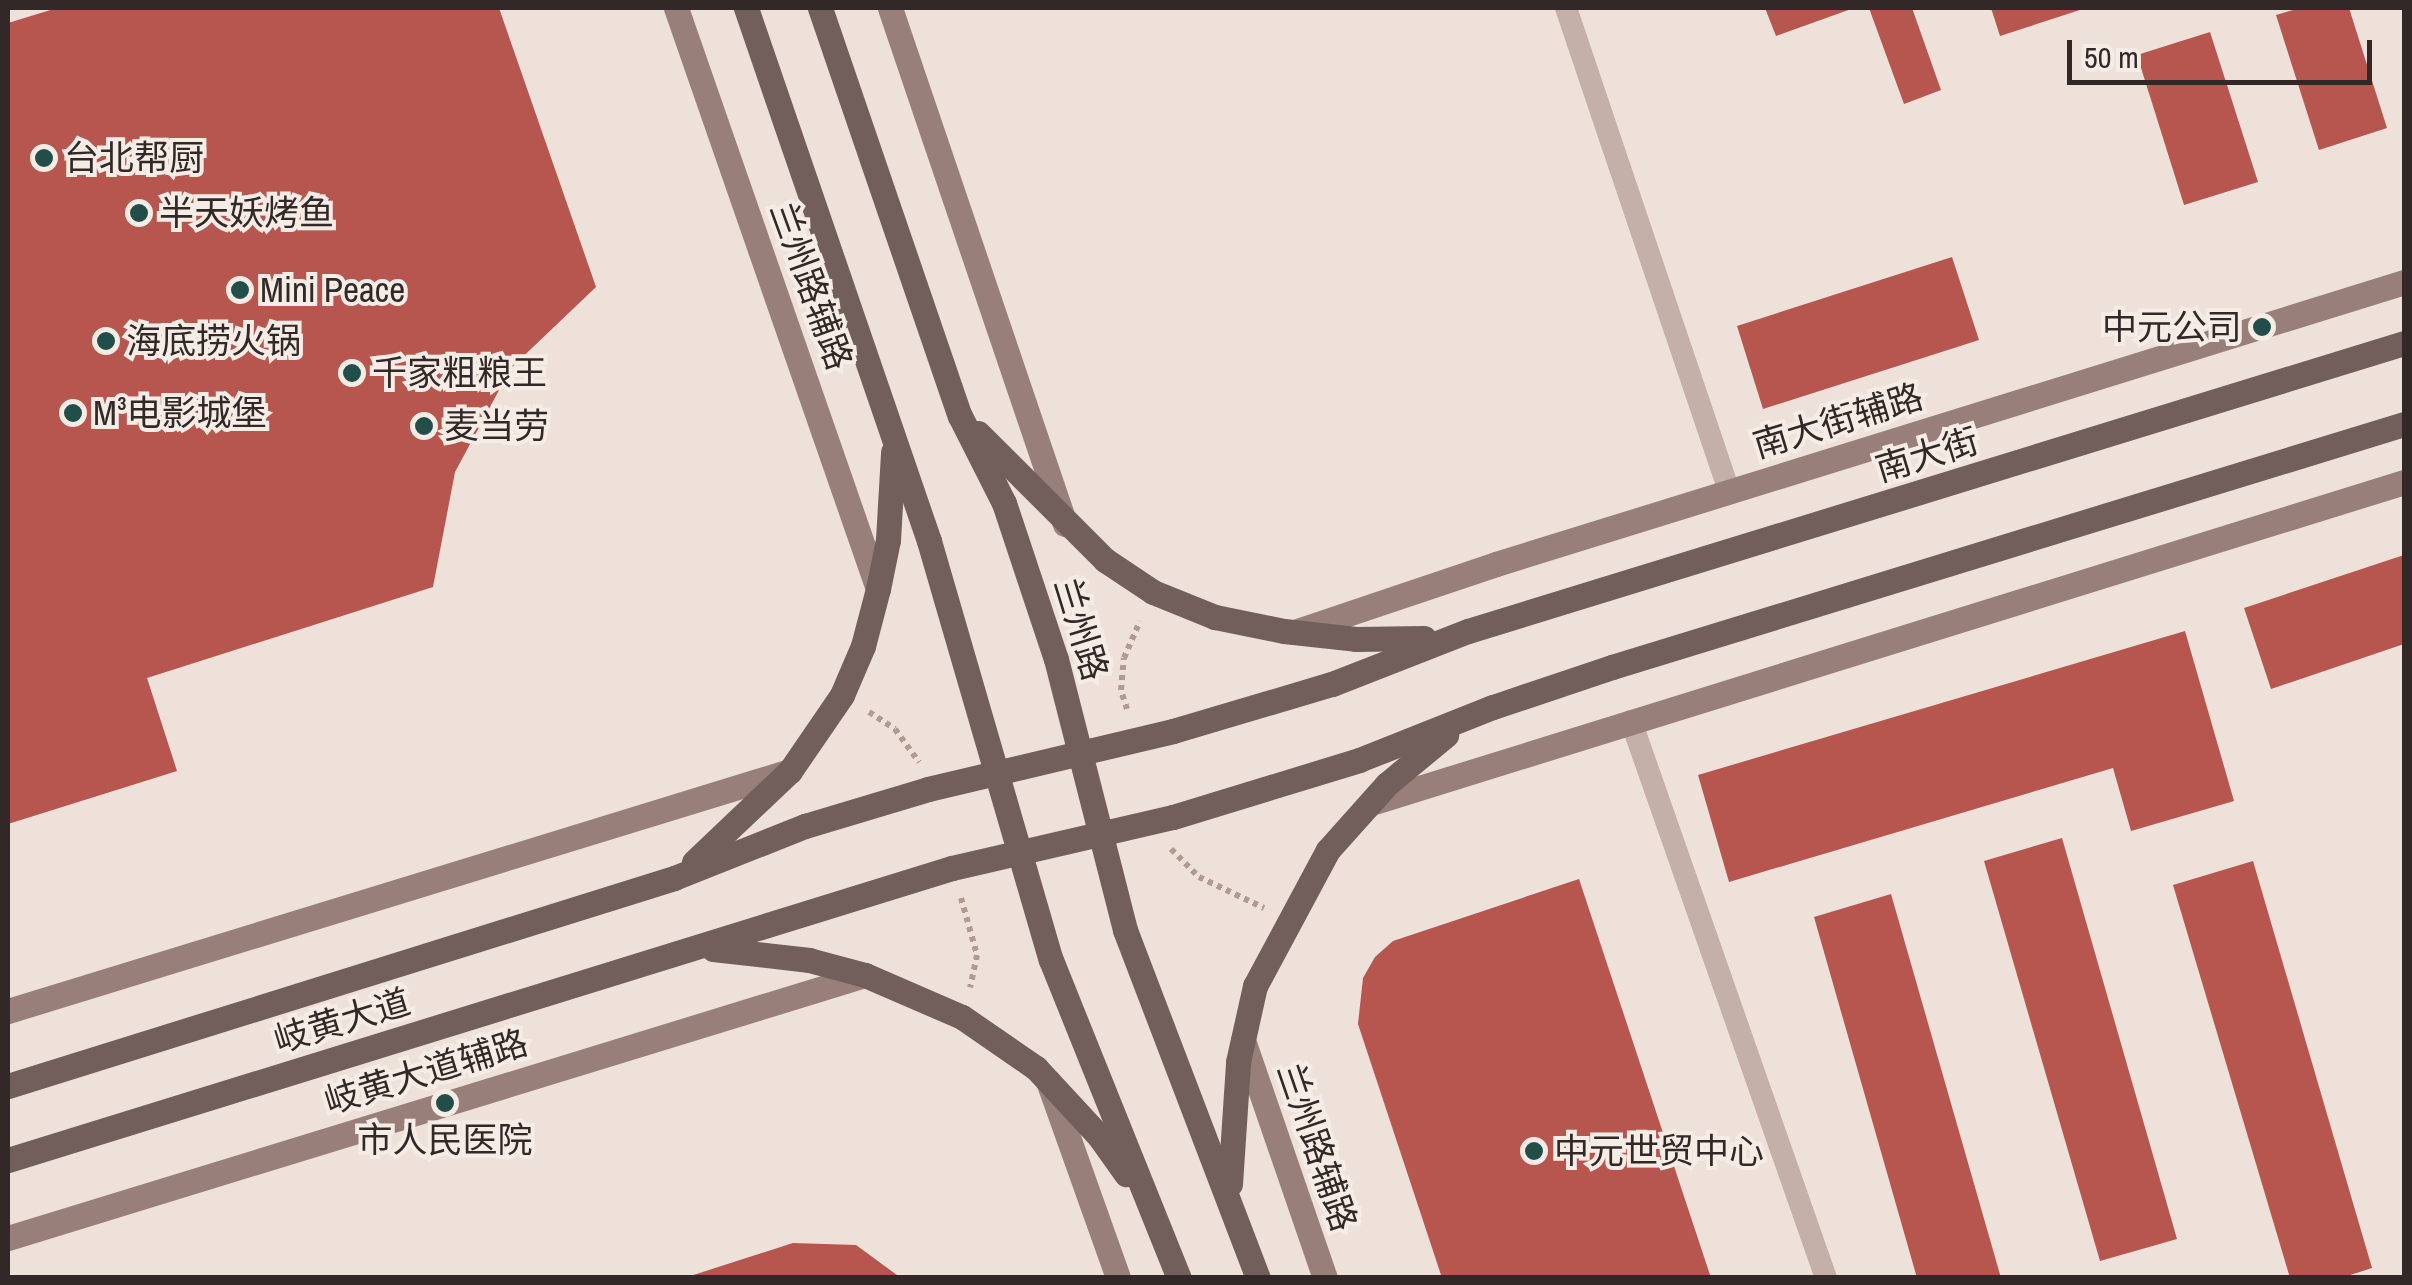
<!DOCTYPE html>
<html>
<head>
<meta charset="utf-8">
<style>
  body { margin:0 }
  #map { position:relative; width:2412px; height:1285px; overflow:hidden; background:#eee1da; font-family:"Archivo Narrow","Noto Sans SC",sans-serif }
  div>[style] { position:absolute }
  .building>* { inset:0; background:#b7554f }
  .path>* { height:6px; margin-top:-3px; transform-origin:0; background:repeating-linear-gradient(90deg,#b09a92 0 5px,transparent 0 10px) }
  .lane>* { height:22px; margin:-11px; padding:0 11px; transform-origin:11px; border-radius:11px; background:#c4b0a8 }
  .secondary>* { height:25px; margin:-12.5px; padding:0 12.5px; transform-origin:12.5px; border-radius:12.5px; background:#987f7a }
  .primary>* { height:25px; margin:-12.5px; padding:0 12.5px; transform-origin:12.5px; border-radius:12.5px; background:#725e5a }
  .dots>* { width:28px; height:28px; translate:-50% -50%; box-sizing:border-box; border:5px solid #f6ece6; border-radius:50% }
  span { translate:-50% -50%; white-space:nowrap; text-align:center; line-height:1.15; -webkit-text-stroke:8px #f6ece6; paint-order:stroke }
  .poi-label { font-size:35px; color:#322827 }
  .left { translate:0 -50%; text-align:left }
  .right { translate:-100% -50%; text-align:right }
  .street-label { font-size:35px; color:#322827 }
  .frame { position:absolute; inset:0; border:10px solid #322827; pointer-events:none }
  .scale { position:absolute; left:2067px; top:40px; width:305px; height:45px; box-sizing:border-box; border:5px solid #322827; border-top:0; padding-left:12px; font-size:30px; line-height:35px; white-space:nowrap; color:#322827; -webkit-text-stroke:8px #f6ece6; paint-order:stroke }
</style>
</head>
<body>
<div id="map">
  <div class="building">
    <div style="clip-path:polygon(57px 8px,499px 8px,596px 287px,511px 368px,455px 472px,433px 587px,147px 678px,177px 771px,8px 824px,8px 23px)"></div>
    <div style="clip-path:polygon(1765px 8px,1854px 8px,1776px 36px)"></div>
    <div style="clip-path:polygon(1869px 8px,1912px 8px,1941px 90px,1904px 104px)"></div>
    <div style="clip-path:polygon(1991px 8px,2086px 8px,2000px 36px)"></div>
    <div style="clip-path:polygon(2300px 8px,2349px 8px,2387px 128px,2319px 150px,2276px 15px)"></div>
    <div style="clip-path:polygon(2210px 32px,2258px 182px,2184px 205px,2137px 55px)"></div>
    <div style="clip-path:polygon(1952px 257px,1979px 340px,1763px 409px,1737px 326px)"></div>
    <div style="clip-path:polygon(2404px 555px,2404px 644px,2271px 689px,2244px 608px)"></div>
    <div style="clip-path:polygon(2185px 631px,2234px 801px,2131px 831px,2113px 768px,1729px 882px,1698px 775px)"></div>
    <div style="clip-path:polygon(2062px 838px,2177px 1239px,2100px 1261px,1984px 861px)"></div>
    <div style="clip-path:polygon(2253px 861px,2372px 1268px,2341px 1278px,2290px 1278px,2173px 885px)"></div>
    <div style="clip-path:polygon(1579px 879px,1711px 1278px,1442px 1278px,1358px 1024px,1363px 978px,1375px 957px,1393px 941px)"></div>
    <div style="clip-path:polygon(1891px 894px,2001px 1278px,1917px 1278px,1814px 917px)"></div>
    <div style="clip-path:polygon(793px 1243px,856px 1245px,901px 1278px,684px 1278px)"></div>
  </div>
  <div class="path">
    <div style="left:1127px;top:709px;width:20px;rotate:-108deg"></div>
    <div style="left:1121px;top:690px;width:32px;rotate:-85deg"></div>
    <div style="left:1124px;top:658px;width:40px;rotate:-66.6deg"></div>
    <div style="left:869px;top:712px;width:31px;rotate:33deg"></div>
    <div style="left:895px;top:729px;width:41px;rotate:54deg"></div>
    <div style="left:1171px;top:849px;width:40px;rotate:45deg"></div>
    <div style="left:1199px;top:877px;width:72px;rotate:25.5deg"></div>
    <div style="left:961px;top:898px;width:59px;rotate:74.3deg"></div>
    <div style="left:977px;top:955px;width:33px;rotate:102deg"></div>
  </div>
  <div class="lane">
    <div style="left:1566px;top:8px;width:510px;rotate:71.35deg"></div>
    <div style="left:1631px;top:721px;width:590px;rotate:70.71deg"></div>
  </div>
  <div class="secondary">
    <div style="left:676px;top:8px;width:615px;rotate:70.83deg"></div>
    <div style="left:890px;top:8px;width:545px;rotate:71.27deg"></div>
    <div style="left:1294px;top:632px;width:213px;rotate:-18.6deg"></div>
    <div style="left:1496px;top:564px;width:951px;rotate:-17.25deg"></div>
    <div style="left:1371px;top:803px;width:1082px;rotate:-17.26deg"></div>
    <div style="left:8px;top:1011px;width:818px;rotate:-17.06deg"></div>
    <div style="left:1243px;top:1040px;width:252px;rotate:71deg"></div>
    <div style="left:1048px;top:1081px;width:209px;rotate:70.4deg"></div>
    <div style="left:8px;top:1238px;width:896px;rotate:-17.06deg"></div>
  </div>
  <div class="primary">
    <div style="left:746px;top:8px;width:564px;rotate:71.05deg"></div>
    <div style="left:929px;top:541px;width:436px;rotate:73.8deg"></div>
    <div style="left:1051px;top:960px;width:343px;rotate:68.1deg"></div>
    <div style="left:820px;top:8px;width:431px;rotate:71.1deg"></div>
    <div style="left:960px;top:416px;width:97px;rotate:63.2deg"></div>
    <div style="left:1004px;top:503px;width:164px;rotate:71.6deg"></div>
    <div style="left:1056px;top:659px;width:280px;rotate:75.7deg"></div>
    <div style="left:1125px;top:930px;width:373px;rotate:69.1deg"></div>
    <div style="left:978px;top:433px;width:180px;rotate:45deg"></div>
    <div style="left:1105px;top:560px;width:58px;rotate:33.7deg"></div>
    <div style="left:1153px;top:592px;width:67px;rotate:22deg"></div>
    <div style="left:1215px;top:617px;width:70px;rotate:11.5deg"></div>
    <div style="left:1284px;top:631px;width:72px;rotate:6.3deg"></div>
    <div style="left:1356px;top:639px;width:68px;rotate:-0.8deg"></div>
    <div style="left:694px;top:862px;width:132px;rotate:-43.5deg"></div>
    <div style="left:790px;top:771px;width:92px;rotate:-55.6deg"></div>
    <div style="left:842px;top:695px;width:53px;rotate:-66.8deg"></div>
    <div style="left:863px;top:646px;width:59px;rotate:-75.3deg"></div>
    <div style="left:878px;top:589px;width:50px;rotate:-78.5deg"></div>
    <div style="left:888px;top:540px;width:88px;rotate:-86.7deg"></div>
    <div style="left:713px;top:949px;width:97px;rotate:6.5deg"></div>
    <div style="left:809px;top:960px;width:58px;rotate:15deg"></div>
    <div style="left:865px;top:975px;width:106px;rotate:23.4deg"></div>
    <div style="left:962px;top:1017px;width:90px;rotate:34.6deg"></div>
    <div style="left:1036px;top:1068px;width:93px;rotate:47.2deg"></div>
    <div style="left:1099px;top:1136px;width:47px;rotate:54.6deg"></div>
    <div style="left:8px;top:1086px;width:698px;rotate:-17.34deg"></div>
    <div style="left:674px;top:878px;width:141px;rotate:-21.7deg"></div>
    <div style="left:805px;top:826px;width:128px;rotate:-16.7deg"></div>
    <div style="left:928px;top:789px;width:252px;rotate:-13.3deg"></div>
    <div style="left:1173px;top:731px;width:166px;rotate:-16.5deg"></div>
    <div style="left:1332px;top:684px;width:146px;rotate:-21.3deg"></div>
    <div style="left:1468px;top:631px;width:979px;rotate:-17.1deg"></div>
    <div style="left:8px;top:1160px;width:988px;rotate:-17.19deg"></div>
    <div style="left:952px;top:868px;width:227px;rotate:-13deg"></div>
    <div style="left:1173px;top:817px;width:195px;rotate:-17deg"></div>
    <div style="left:1359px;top:760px;width:144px;rotate:-21.6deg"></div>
    <div style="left:1493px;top:707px;width:126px;rotate:-18.6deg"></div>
    <div style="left:1612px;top:667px;width:828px;rotate:-17.06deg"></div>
    <div style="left:1230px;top:1184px;width:122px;rotate:-86.2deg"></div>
    <div style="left:1238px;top:1062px;width:78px;rotate:-77.4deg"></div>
    <div style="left:1255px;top:986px;width:154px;rotate:-61.8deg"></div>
    <div style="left:1328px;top:850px;width:89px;rotate:-48.2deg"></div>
    <div style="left:1387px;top:784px;width:77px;rotate:-39.7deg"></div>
  </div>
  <div class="dots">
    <div style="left:44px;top:158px;background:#224e49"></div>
    <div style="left:139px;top:213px;background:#224e49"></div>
    <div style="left:240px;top:290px;background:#224e49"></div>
    <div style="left:2262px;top:327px;background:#224e49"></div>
    <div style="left:106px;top:341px;background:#224e49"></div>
    <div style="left:352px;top:373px;background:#224e49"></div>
    <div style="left:73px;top:413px;background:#224e49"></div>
    <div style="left:424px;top:426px;background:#224e49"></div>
    <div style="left:445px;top:1103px;background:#224e49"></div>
    <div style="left:1534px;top:1151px;background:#224e49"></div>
  </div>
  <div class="poi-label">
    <span class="left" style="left:64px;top:158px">台北帮厨</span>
    <span class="left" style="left:159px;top:213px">半天妖烤鱼</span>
    <span class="left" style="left:260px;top:290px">Mini Peace</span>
    <span class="right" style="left:2242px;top:327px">中元公司</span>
    <span class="left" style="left:126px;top:341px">海底捞火锅</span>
    <span class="left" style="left:372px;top:373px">千家粗粮王</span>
    <span class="left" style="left:93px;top:413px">M³电影城堡</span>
    <span class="left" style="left:444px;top:426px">麦当劳</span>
    <span style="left:445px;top:1140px">市人民医院</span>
    <span class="left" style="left:1554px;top:1151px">中元世贸中心</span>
  </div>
  <div class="street-label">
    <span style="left:811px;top:286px;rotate:70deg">兰州路辅路</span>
    <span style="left:1838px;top:421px;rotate:-17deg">南大街辅路</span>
    <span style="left:1927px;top:455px;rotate:-17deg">南大街</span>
    <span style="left:1081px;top:629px;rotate:73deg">兰州路</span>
    <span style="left:342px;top:1021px;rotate:-17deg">岐黄大道</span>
    <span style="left:426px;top:1072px;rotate:-17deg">岐黄大道辅路</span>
    <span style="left:1317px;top:1147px;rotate:71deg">兰州路辅路</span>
  </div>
  <div class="frame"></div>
  <div class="scale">50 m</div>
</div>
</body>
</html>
